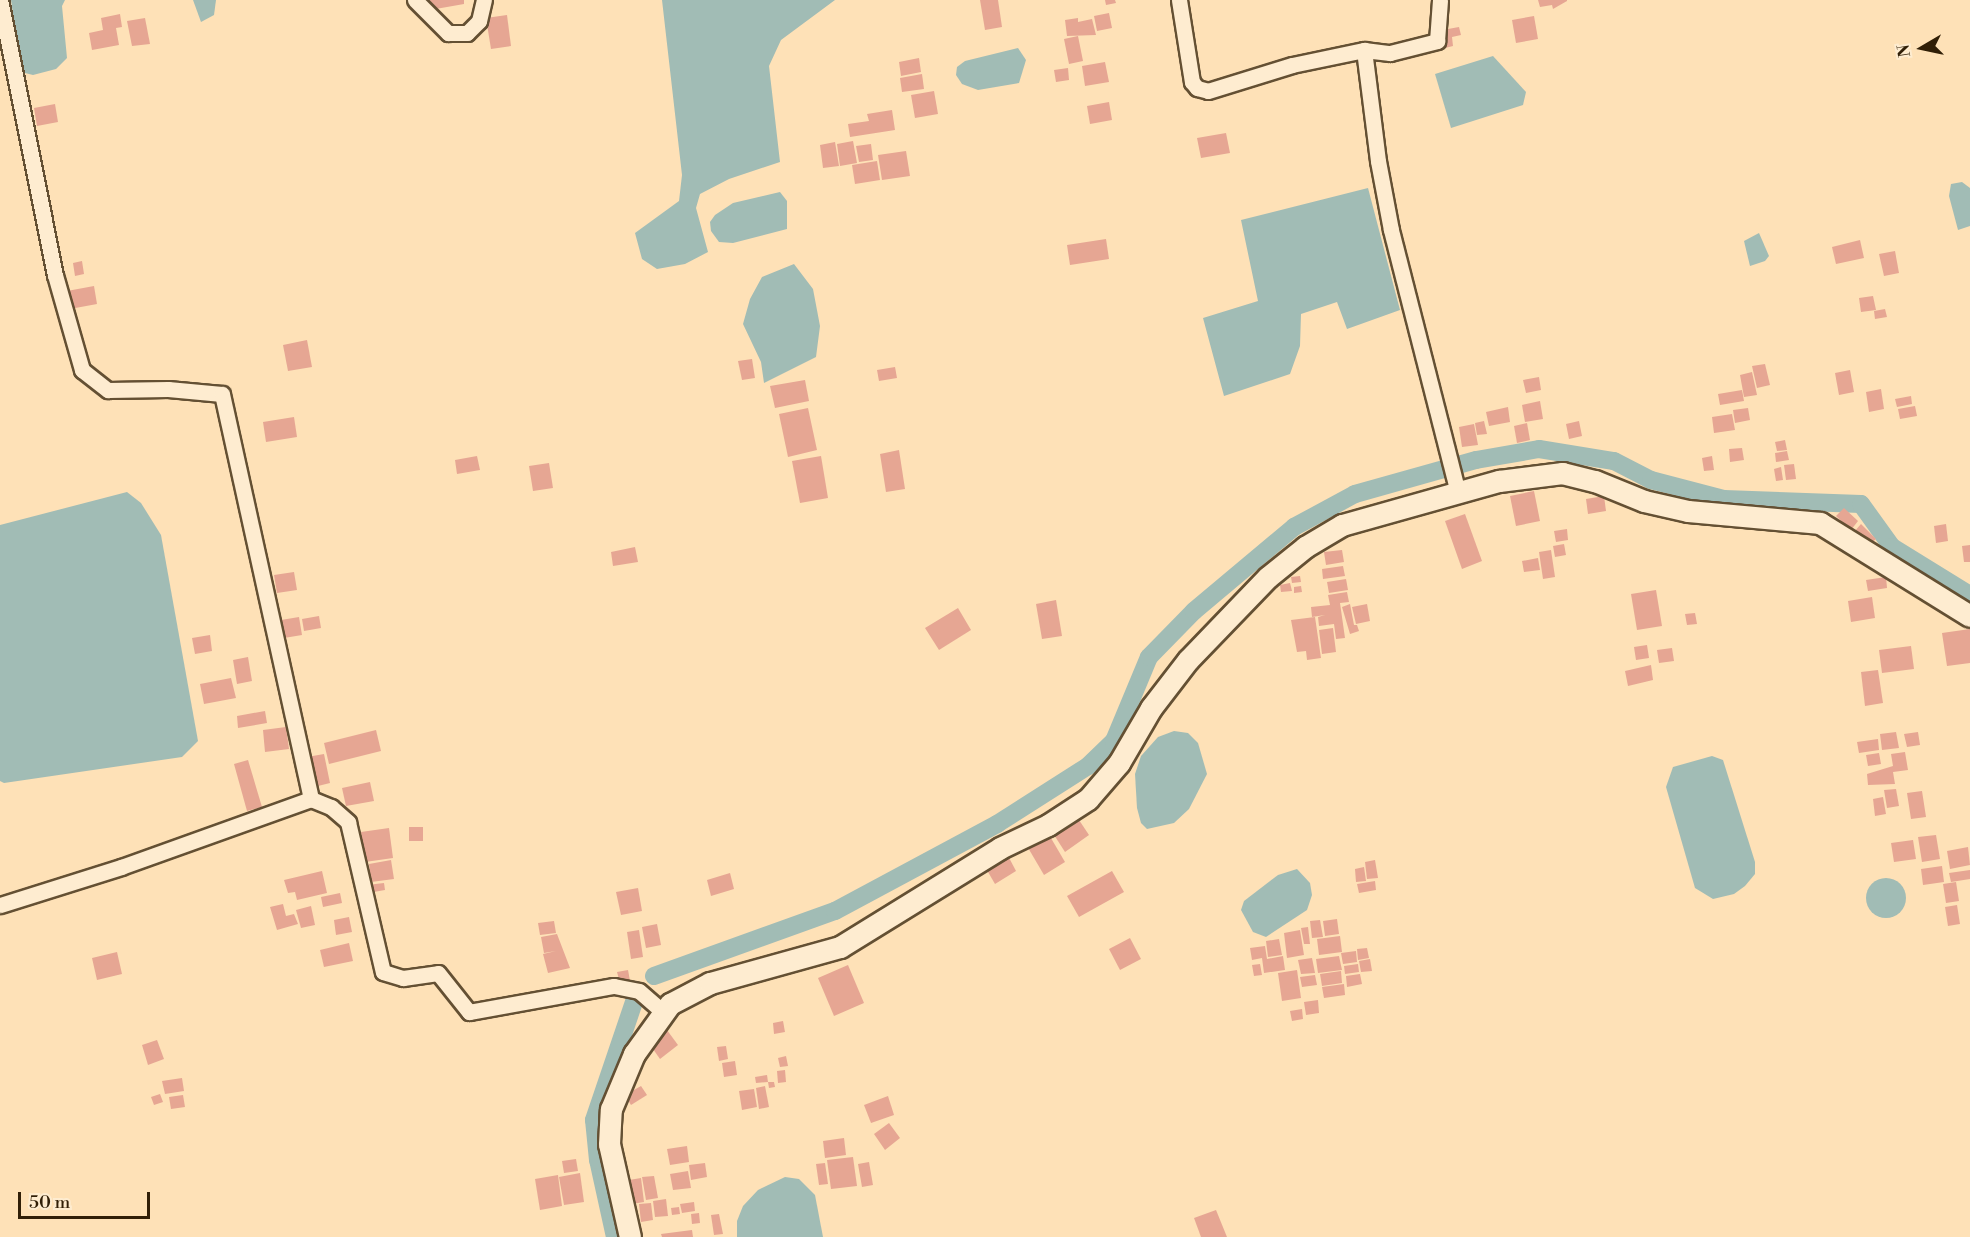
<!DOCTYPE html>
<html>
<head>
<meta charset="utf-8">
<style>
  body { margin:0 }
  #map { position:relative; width:1970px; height:1237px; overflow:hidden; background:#fee1b7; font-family:"Libre Bodoni",serif }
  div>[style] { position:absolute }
  .water>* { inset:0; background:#a1bcb5 }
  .round { border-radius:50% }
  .canal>* { height:18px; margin:-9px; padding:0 9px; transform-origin:9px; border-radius:9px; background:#a1bcb5 }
  .building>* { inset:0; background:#e6a693 }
  .roads { filter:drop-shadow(2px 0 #645033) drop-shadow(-2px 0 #645033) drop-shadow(0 2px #645033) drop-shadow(0 -2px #645033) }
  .street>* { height:15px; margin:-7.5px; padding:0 7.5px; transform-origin:7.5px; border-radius:7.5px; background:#feecd0 }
  .secondary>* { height:21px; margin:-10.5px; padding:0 10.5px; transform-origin:10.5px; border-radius:10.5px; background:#feecd0 }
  span { translate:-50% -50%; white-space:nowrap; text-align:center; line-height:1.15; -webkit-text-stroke:5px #feecd0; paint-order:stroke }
  .north { position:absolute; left:1892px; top:18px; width:60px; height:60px; -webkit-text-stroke:4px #feecd0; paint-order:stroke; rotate:261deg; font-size:16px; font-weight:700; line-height:24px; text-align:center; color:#311f07 }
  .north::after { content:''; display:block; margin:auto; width:21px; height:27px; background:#311f07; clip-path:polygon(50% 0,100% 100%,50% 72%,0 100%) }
  .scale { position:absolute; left:18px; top:1192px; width:132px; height:27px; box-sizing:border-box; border:3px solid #311f07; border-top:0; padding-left:8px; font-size:18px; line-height:21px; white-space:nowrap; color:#311f07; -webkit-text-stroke:4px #feecd0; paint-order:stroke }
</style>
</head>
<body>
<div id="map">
  <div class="water">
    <div style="clip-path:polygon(11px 0,65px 0,62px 6px,67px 58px,56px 69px,33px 75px,25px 73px,18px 51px)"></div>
    <div style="clip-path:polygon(193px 0,216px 0,214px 15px,201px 22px)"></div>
    <div style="clip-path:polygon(662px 0,835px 0,781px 40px,769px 66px,780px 162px,729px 179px,700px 194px,696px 208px,708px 252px,685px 264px,657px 269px,642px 259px,635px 233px,679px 201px,682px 175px)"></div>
    <div style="clip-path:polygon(1018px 48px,1026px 60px,1019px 83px,978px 90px,962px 84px,956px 75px,957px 67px,965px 61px)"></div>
    <div style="clip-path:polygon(1493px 56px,1526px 92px,1523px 105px,1451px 128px,1435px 74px)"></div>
    <div style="clip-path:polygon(1962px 182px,1970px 188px,1970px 226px,1958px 230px,1949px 196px,1951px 184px)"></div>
    <div style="clip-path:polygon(1368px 188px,1400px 310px,1347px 329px,1337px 302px,1301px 314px,1300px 346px,1290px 374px,1224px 396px,1203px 318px,1258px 301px,1241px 220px)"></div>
    <div style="clip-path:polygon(780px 192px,787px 201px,787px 229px,733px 243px,719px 242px,711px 231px,710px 222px,715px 215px,733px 203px)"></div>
    <div style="clip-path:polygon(1759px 233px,1769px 256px,1765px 261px,1750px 266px,1744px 241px)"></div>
    <div style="clip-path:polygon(794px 264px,813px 289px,820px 326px,816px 357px,764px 383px,761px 362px,743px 324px,750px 299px,762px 277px)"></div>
    <div style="clip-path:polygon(127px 492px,141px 503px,161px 535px,198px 741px,182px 757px,4px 783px,0 781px,0 525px)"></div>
    <div style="clip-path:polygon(1174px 731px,1188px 733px,1198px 743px,1207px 774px,1189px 809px,1174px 823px,1147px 829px,1141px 823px,1137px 808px,1135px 774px,1141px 756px,1158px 737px)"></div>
    <div style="clip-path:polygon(1712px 756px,1723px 760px,1755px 862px,1755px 874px,1745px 886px,1734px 894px,1713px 899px,1695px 888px,1666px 787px,1673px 767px)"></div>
    <div style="clip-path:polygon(1297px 869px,1310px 883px,1312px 895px,1307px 910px,1266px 937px,1253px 932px,1241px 910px,1244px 901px,1278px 875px)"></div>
    <div class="round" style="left:1866px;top:878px;width:40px;height:40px"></div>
    <div style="clip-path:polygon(785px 1177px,799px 1179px,815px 1195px,823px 1237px,737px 1237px,737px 1221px,743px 1206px,758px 1190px)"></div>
  </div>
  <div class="canal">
    <div style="left:654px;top:976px;width:192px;rotate:-19.8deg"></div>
    <div style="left:835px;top:911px;width:184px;rotate:-28.2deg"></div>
    <div style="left:997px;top:824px;width:108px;rotate:-32.5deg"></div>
    <div style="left:1088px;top:766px;width:36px;rotate:-44deg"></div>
    <div style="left:1114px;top:741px;width:91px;rotate:-67.4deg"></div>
    <div style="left:1149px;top:657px;width:64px;rotate:-45.6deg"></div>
    <div style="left:1194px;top:611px;width:131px;rotate:-40deg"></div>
    <div style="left:1294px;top:527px;width:69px;rotate:-28.4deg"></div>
    <div style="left:1355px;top:494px;width:126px;rotate:-15.7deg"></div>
    <div style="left:1476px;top:460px;width:64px;rotate:-9.9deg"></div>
    <div style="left:1539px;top:449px;width:76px;rotate:9.1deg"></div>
    <div style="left:1614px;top:461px;width:42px;rotate:27.2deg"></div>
    <div style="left:1651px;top:480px;width:75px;rotate:14.6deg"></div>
    <div style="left:1724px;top:499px;width:137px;rotate:2.1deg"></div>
    <div style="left:1861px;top:504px;width:53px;rotate:54.2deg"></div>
    <div style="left:1892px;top:547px;width:92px;rotate:31.6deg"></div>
    <div style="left:615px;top:1237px;width:79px;rotate:-102.4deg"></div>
    <div style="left:598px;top:1160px;width:40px;rotate:-95.7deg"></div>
    <div style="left:594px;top:1120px;width:125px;rotate:-71.3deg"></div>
  </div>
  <div class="building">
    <div style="clip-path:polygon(428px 0,464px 0,464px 4px,430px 10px)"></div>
    <div style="clip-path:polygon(980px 0,998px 0,1002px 27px,985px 30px)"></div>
    <div style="clip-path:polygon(1105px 0,1115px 0,1116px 3px,1106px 5px)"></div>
    <div style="clip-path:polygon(1538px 0,1567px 0,1567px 1px,1553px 9px,1552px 5px,1540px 7px)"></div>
    <div style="clip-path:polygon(1109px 13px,1112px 28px,1097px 31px,1094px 16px)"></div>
    <div style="clip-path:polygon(120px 14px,122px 27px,116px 28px,119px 45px,92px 50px,89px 33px,103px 30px,101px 18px)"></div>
    <div style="clip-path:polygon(507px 15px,511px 46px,491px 49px,486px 18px)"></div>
    <div style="clip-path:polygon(1534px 16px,1538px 39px,1516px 43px,1512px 20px)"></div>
    <div style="clip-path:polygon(145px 18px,150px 44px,132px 46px,127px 21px)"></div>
    <div style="clip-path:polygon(1078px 18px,1078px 22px,1092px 19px,1096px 35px,1067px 36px,1065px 20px)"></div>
    <div style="clip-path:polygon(1459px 27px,1461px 35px,1452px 37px,1453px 46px,1441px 49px,1437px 31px)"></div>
    <div style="clip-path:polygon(1078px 36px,1083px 61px,1069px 64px,1064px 39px)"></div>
    <div style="clip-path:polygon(919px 58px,921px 72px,901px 76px,899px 62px)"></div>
    <div style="clip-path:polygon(1105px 62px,1109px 82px,1085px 86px,1082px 66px)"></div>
    <div style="clip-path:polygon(1068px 68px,1069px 80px,1056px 82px,1054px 70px)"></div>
    <div style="clip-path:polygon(922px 74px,924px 89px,902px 92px,900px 78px)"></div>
    <div style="clip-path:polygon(934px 91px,938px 114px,915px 118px,911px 95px)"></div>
    <div style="clip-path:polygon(1109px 102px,1112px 120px,1090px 124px,1087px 106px)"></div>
    <div style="clip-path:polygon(55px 104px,58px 122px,37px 126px,34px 108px)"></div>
    <div style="clip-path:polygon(892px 110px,895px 130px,850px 137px,848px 124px,869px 121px,867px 114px)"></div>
    <div style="clip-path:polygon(1226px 133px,1230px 153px,1201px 158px,1197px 138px)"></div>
    <div style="clip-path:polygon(853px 141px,857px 163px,840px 166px,837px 144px)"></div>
    <div style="clip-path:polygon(835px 142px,839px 166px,823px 168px,820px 145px)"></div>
    <div style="clip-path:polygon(871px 144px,873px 160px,859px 162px,856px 146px)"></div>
    <div style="clip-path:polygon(906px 151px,910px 176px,882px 180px,878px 155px)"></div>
    <div style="clip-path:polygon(877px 161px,880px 180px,855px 184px,852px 165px)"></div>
    <div style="clip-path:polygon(1106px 239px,1109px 259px,1070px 265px,1067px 245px)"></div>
    <div style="clip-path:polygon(1860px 240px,1864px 258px,1836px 264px,1832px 247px)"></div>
    <div style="clip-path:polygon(1895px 251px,1899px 273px,1884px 276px,1879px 254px)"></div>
    <div style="clip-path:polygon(82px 261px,84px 274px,75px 276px,73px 263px)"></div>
    <div style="clip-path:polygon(94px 286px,97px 304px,70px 309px,67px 291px)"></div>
    <div style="clip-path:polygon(1873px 296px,1876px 310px,1861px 312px,1859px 298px)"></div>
    <div style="clip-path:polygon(1885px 309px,1887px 317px,1875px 319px,1874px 311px)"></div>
    <div style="clip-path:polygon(307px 340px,312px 367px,288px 371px,283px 345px)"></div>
    <div style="clip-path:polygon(752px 359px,755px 378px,742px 380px,738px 361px)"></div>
    <div style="clip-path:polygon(1765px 364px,1770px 385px,1757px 388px,1752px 366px)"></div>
    <div style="clip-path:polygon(895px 367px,897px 378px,879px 381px,877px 370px)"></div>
    <div style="clip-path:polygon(1850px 370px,1854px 392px,1839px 395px,1835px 373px)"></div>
    <div style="clip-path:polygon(1752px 372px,1757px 395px,1744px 397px,1740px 375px)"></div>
    <div style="clip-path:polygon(1539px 377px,1541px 390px,1526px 393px,1523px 380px)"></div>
    <div style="clip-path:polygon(805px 380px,809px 401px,775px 408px,770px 386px)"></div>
    <div style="clip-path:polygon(1881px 389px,1884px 409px,1869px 412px,1866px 392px)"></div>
    <div style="clip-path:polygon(1742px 390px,1744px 401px,1720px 405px,1718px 394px)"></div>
    <div style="clip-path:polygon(1911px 396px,1912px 404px,1897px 407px,1895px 399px)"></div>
    <div style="clip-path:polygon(1540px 401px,1543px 419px,1525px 422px,1522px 405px)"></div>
    <div style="clip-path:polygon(1915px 406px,1917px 416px,1900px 419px,1898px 409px)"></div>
    <div style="clip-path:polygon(1508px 407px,1510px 422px,1489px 426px,1486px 412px)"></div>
    <div style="clip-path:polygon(808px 408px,817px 450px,788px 457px,779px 414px)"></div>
    <div style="clip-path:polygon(1748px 408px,1750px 420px,1735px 423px,1733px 410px)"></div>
    <div style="clip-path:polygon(1732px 414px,1735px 430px,1714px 433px,1712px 417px)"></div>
    <div style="clip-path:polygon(294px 417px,297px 437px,266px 442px,263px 422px)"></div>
    <div style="clip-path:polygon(1484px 421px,1487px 434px,1477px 435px,1475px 423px)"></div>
    <div style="clip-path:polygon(1579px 421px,1582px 436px,1569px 439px,1566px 424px)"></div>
    <div style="clip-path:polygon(1527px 423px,1530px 440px,1517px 443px,1514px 426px)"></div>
    <div style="clip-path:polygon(1474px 424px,1478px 445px,1462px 447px,1459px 427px)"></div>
    <div style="clip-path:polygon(1785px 440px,1787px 450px,1777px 451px,1775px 442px)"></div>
    <div style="clip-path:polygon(1742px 448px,1744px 460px,1730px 462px,1729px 449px)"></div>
    <div style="clip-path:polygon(899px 450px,905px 489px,886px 492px,880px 454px)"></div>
    <div style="clip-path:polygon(1787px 451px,1789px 460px,1776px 462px,1775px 453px)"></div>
    <div style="clip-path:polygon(477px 456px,480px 470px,457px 474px,455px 460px)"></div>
    <div style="clip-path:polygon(821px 456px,828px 498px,800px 503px,792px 461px)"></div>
    <div style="clip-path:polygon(1712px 456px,1714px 470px,1704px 471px,1702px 458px)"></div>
    <div style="clip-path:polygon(549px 463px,553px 488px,533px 491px,529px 466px)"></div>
    <div style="clip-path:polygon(1794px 464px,1796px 479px,1786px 480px,1784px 465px)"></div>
    <div style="clip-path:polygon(1781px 467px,1783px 480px,1776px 481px,1774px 469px)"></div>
    <div style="clip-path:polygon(1534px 491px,1540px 521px,1516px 526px,1510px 496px)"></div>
    <div style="clip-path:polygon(1604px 496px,1606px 511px,1588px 514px,1586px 499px)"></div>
    <div style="clip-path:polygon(1844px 508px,1858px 521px,1851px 530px,1836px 516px)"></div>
    <div style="clip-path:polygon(1465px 514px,1482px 561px,1462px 569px,1445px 521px)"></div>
    <div style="clip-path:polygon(1861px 524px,1876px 539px,1868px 546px,1854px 532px)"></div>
    <div style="clip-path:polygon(1946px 524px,1948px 541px,1936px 543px,1934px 526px)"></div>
    <div style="clip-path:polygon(1567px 529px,1568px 540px,1556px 542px,1554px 531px)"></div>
    <div style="clip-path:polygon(1564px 544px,1566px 555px,1555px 557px,1553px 546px)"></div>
    <div style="clip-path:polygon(1970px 545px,1970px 562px,1964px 562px,1962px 546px)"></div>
    <div style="clip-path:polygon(635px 547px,638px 562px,613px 566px,611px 552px)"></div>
    <div style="clip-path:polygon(1342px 550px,1344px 562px,1326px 565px,1324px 552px)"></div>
    <div style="clip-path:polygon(1551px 550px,1555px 577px,1543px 579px,1539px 552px)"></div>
    <div style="clip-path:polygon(1538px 558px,1540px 570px,1524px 572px,1522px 561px)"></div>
    <div style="clip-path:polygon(1343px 566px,1345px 576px,1323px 579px,1322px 569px)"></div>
    <div style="clip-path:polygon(294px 572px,297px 590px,277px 593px,274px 575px)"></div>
    <div style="clip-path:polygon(1300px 576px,1301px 582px,1292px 583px,1291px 577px)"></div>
    <div style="clip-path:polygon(1886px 577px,1887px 588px,1868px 591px,1866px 580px)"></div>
    <div style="clip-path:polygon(1346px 579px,1348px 590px,1329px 593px,1327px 582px)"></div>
    <div style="clip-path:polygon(1290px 583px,1292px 591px,1281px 592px,1280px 585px)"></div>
    <div style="clip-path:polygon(1301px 586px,1302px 592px,1294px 593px,1294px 587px)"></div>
    <div style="clip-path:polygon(1656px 590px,1662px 626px,1637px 630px,1631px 594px)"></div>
    <div style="clip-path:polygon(1347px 592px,1349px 602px,1340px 603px,1345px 638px,1336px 639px,1334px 624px,1319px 626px,1318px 617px,1325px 615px,1312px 617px,1311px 607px,1330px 605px,1328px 595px)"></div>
    <div style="clip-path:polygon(1872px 597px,1875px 618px,1851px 622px,1848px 601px)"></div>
    <div style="clip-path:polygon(1056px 600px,1062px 636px,1042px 639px,1036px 604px)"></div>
    <div style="clip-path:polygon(1350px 604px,1354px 625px,1357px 625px,1359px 631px,1350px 634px,1342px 607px)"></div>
    <div style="clip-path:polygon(1367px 604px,1370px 621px,1356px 624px,1352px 607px)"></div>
    <div style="clip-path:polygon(958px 608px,971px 630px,939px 650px,925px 628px)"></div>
    <div style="clip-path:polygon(1695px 613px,1697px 624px,1687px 625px,1685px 614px)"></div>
    <div style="clip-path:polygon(319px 616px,321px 628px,304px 631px,302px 619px)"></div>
    <div style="clip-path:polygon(299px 617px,302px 635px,284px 638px,281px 620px)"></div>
    <div style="clip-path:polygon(1315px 617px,1321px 658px,1307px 660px,1306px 651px,1297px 652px,1291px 620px)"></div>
    <div style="clip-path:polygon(1333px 628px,1336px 652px,1322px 654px,1319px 630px)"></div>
    <div style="clip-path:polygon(1970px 629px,1970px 663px,1947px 666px,1942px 633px)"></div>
    <div style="clip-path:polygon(210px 635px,212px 651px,195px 654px,192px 638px)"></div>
    <div style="clip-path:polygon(1647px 645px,1649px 658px,1636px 660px,1634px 647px)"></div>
    <div style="clip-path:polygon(1911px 646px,1914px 669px,1882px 673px,1879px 650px)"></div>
    <div style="clip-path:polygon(1672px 648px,1674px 661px,1659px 663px,1657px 650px)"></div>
    <div style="clip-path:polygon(248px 657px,252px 681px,237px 684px,233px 660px)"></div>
    <div style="clip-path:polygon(1651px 665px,1653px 680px,1628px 686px,1625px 671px)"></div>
    <div style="clip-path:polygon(1878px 670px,1883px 703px,1865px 706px,1861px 672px)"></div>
    <div style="clip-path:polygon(231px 678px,236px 698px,204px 704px,200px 684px)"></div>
    <div style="clip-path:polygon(265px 711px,267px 723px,238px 728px,237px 716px)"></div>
    <div style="clip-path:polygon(286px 727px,289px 749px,265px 752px,263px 730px)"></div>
    <div style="clip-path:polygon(376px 730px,381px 751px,329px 764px,324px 743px)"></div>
    <div style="clip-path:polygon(1896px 732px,1899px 748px,1882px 750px,1880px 734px)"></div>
    <div style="clip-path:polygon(1918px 732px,1920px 745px,1907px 747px,1904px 734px)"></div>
    <div style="clip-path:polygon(1878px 739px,1879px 750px,1859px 753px,1857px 742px)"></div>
    <div style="clip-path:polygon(1905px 752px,1908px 770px,1893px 772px,1895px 784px,1868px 785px,1867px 774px,1893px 766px,1891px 754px)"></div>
    <div style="clip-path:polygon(1879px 753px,1881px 764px,1868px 766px,1866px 755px)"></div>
    <div style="clip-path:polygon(324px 754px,330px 783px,314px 787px,307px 757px)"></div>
    <div style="clip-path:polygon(248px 760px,262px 807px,247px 811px,234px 764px)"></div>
    <div style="clip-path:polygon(370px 782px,374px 801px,346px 806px,342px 788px)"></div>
    <div style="clip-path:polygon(1896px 789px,1899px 806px,1887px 808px,1884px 790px)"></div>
    <div style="clip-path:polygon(1922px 791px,1926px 817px,1911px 819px,1907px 793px)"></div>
    <div style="clip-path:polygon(1883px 797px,1886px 814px,1875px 816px,1873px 799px)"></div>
    <div style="clip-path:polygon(1073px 811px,1089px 835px,1065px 852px,1049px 827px)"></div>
    <div style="clip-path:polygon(409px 827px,423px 827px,423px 841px,409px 841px)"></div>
    <div style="clip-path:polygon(389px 828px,393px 858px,365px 862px,361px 832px)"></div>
    <div style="clip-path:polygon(1048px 833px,1065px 862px,1044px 875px,1027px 846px)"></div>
    <div style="clip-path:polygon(1936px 835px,1940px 859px,1922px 862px,1918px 837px)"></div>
    <div style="clip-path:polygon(1913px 840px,1916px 859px,1894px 862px,1891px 843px)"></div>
    <div style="clip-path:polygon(1968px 847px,1970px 865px,1950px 869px,1947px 851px)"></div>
    <div style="clip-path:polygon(1006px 852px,1016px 871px,995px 884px,984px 865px)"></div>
    <div style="clip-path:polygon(391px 860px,394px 879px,371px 882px,369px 864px)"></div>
    <div style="clip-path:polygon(1375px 860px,1378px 878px,1367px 879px,1365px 862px)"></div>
    <div style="clip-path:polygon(1942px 866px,1944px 882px,1923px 885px,1921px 869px)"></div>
    <div style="clip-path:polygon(1364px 867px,1366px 881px,1356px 882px,1355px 869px)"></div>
    <div style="clip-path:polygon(1970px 870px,1970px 879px,1951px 882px,1949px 873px)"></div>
    <div style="clip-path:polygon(322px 871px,327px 893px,297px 900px,295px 892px,288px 893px,284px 880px)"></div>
    <div style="clip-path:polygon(1112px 871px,1124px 892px,1079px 917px,1067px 896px)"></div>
    <div style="clip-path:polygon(730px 873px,734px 889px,711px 896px,707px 880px)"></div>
    <div style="clip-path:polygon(1375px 881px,1376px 890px,1359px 893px,1357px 884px)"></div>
    <div style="clip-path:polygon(1956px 882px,1959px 901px,1946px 903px,1943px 884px)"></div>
    <div style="clip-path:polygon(384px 883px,385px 890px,368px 893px,367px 885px)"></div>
    <div style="clip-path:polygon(638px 888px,642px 911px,621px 915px,616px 892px)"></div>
    <div style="clip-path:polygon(340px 893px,342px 903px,323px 907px,321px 897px)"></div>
    <div style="clip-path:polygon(283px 904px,286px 916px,294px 914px,298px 924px,277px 930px,270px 907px)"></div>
    <div style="clip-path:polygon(1957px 905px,1960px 924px,1948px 926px,1945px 907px)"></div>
    <div style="clip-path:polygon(311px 906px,315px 925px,301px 928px,296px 910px)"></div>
    <div style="clip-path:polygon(349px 917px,352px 932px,336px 935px,334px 920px)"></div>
    <div style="clip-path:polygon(1337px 919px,1339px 934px,1325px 936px,1323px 921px)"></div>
    <div style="clip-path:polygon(1320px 920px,1323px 937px,1312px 938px,1310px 921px)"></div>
    <div style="clip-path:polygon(554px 921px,556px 933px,540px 935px,538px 923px)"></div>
    <div style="clip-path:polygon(657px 924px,661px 945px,646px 948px,642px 927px)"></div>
    <div style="clip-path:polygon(1308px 927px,1310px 944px,1304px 944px,1301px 928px)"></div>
    <div style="clip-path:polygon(639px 930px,643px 957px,631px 959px,627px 932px)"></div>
    <div style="clip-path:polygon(1300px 930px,1304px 955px,1287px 958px,1284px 933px)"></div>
    <div style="clip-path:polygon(557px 934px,570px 968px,548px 973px,543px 954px,556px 951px,544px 953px,541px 937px)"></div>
    <div style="clip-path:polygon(1340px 936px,1342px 952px,1319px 955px,1317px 939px)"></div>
    <div style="clip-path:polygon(1130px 938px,1141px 959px,1120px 970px,1109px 949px)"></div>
    <div style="clip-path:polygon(1279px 939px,1282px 955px,1268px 957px,1266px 941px)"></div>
    <div style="clip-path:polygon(349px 943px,353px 961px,324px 967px,320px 950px)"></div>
    <div style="clip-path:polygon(1265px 946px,1267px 959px,1283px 956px,1285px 970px,1264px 973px,1262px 958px,1252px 960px,1250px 948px)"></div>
    <div style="clip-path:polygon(1367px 948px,1369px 958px,1358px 960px,1357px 949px)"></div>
    <div style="clip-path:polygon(1356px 951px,1357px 962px,1343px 964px,1341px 953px)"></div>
    <div style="clip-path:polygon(117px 952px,122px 974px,97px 980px,92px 958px)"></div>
    <div style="clip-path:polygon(1339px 956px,1342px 970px,1318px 973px,1316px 959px)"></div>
    <div style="clip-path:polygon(1312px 958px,1315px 973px,1301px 974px,1298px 960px)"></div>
    <div style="clip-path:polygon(1370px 959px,1372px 971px,1361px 972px,1359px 961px)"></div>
    <div style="clip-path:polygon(1260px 964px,1262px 975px,1254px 976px,1252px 965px)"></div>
    <div style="clip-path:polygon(1358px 964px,1359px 972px,1345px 974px,1344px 966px)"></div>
    <div style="clip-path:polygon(848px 965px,864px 1003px,834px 1016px,818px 978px)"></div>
    <div style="clip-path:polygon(628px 970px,630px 981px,620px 983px,617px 972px)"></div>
    <div style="clip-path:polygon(1297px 970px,1301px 998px,1282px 1001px,1278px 973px)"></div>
    <div style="clip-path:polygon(1341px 971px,1342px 983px,1322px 986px,1320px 974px)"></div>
    <div style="clip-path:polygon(1360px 974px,1362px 984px,1347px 987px,1346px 976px)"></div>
    <div style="clip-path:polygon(1315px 975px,1317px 985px,1302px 987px,1300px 977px)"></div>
    <div style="clip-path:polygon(1344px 984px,1345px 995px,1324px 998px,1322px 987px)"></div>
    <div style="clip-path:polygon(1318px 1000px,1319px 1013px,1306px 1015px,1304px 1002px)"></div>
    <div style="clip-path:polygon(1302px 1009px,1303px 1019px,1292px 1021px,1290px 1011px)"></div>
    <div style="clip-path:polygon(783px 1021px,785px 1032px,774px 1034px,773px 1023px)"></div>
    <div style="clip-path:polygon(664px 1026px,678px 1045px,660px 1059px,646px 1039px)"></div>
    <div style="clip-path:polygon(157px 1040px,164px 1059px,148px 1065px,142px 1045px)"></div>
    <div style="clip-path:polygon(726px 1046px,728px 1059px,719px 1061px,717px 1047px)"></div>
    <div style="clip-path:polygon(786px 1056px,788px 1066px,780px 1067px,778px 1058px)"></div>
    <div style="clip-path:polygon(735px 1061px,737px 1075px,724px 1077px,722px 1063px)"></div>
    <div style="clip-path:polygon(785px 1070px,786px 1082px,778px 1083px,777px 1071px)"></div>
    <div style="clip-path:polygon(767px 1075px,768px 1082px,756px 1083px,755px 1077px)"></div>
    <div style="clip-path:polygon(182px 1078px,184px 1091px,165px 1094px,162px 1081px)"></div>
    <div style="clip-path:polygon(768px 1082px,774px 1082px,775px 1087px,769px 1088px)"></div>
    <div style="clip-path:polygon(641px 1086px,647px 1095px,631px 1105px,625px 1095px)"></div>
    <div style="clip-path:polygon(765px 1086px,769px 1107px,759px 1109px,756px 1088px)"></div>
    <div style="clip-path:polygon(754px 1089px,757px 1107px,742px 1110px,739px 1091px)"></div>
    <div style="clip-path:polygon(160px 1094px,163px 1102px,154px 1105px,151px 1097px)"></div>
    <div style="clip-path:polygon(183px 1095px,185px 1107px,171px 1109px,169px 1097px)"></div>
    <div style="clip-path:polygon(888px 1096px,894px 1115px,871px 1123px,864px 1105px)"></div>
    <div style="clip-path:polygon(889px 1123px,900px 1138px,885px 1150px,874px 1134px)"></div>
    <div style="clip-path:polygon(844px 1138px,846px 1155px,825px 1158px,823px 1141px)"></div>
    <div style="clip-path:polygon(687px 1146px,689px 1162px,670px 1165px,667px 1149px)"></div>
    <div style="clip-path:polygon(853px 1157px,857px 1186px,831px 1189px,827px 1160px)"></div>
    <div style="clip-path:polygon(576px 1159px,578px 1171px,564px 1173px,562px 1161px)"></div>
    <div style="clip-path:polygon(869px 1162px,873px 1185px,862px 1187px,858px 1164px)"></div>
    <div style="clip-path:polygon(705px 1163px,707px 1177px,691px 1180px,689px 1165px)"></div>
    <div style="clip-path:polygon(825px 1163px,828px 1184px,819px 1185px,816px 1164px)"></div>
    <div style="clip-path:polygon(688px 1171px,691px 1188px,673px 1190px,670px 1174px)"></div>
    <div style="clip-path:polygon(580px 1173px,584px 1202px,564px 1205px,559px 1177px)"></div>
    <div style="clip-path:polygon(558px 1175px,562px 1206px,540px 1210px,535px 1179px)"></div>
    <div style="clip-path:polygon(654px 1176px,658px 1198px,646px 1200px,642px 1177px)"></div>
    <div style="clip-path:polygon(641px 1178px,644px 1202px,632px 1204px,629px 1180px)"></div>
    <div style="clip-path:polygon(666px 1199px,668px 1216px,655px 1217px,653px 1201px)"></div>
    <div style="clip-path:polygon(694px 1202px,695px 1211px,682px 1213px,680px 1204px)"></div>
    <div style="clip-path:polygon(651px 1203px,653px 1220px,641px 1222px,639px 1204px)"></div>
    <div style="clip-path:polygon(679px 1207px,680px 1214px,672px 1215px,671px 1208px)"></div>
    <div style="clip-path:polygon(1216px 1210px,1227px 1237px,1201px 1237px,1194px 1218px)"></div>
    <div style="clip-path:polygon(699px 1213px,700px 1223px,692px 1224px,691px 1214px)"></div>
    <div style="clip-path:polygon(719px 1214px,723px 1234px,714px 1235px,711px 1215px)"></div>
    <div style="clip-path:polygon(692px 1230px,693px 1237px,662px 1237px,661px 1234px)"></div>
  </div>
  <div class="roads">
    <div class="street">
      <div style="left:0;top:0;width:280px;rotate:78.7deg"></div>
      <div style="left:55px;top:275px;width:99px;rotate:74.1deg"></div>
      <div style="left:82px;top:370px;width:33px;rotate:38deg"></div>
      <div style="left:108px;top:390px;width:60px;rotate:-1deg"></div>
      <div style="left:168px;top:389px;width:54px;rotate:5.3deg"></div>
      <div style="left:222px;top:394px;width:415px;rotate:77.6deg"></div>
      <div style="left:415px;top:0;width:47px;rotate:45deg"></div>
      <div style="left:448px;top:33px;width:19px"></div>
      <div style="left:467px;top:33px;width:17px;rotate:-45deg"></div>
      <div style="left:479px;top:21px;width:22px;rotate:-77deg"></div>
      <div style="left:1179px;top:0;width:83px;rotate:81deg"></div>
      <div style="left:1192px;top:82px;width:8px;rotate:50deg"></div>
      <div style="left:1197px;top:88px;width:11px;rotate:15deg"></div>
      <div style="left:1208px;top:91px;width:88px;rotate:-17.2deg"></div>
      <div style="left:1292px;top:65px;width:74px;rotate:-11.8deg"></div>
      <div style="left:1364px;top:50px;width:112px;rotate:82.8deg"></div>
      <div style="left:1378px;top:161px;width:70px;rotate:79.3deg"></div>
      <div style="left:1391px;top:230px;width:271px;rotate:75.7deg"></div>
      <div style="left:1364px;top:50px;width:26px;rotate:7deg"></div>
      <div style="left:1390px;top:53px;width:49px;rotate:-14.3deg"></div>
      <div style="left:1437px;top:41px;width:41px;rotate:-85.8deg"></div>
      <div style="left:0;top:905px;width:127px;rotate:-17.4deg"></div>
      <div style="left:121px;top:867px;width:202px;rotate:-19.7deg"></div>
      <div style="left:311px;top:799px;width:22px;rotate:22deg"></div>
      <div style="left:331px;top:807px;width:23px;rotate:41deg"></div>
      <div style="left:348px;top:822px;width:154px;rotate:76.9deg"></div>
      <div style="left:383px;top:972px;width:21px;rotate:17deg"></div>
      <div style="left:403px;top:978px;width:35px;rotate:-8deg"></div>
      <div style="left:438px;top:973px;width:50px;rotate:51.5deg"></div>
      <div style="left:469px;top:1012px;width:147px;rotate:-10.2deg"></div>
      <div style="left:614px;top:986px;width:25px;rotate:11deg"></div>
      <div style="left:639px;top:991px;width:32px;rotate:41deg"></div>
    </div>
    <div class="secondary">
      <div style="left:630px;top:1237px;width:95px;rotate:-102.7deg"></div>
      <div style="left:609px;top:1144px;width:35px;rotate:-87deg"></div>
      <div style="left:611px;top:1109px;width:60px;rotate:-67.3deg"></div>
      <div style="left:634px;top:1054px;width:62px;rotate:-54.2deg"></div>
      <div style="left:670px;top:1004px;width:45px;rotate:-27.7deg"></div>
      <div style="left:710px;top:983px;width:135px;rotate:-15.5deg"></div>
      <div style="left:840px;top:947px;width:188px;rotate:-31.7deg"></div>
      <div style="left:1000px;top:848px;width:53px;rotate:-25.6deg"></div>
      <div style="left:1048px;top:825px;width:48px;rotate:-33deg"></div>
      <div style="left:1088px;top:799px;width:48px;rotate:-49.3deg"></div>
      <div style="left:1119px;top:763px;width:64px;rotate:-59.8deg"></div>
      <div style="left:1151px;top:708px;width:61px;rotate:-52.4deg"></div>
      <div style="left:1188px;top:660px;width:115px;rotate:-46.1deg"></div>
      <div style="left:1268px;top:577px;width:48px;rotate:-39deg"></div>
      <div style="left:1305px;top:547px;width:43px;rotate:-30.7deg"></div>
      <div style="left:1342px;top:525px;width:163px;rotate:-15.7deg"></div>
      <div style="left:1499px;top:481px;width:64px;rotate:-7.2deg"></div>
      <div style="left:1562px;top:473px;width:34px;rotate:14deg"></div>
      <div style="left:1595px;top:481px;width:53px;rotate:22.2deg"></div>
      <div style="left:1644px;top:501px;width:45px;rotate:12.8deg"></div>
      <div style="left:1688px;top:511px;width:133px;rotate:5.2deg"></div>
      <div style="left:1820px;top:523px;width:176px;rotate:31.8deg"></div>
    </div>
  </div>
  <div class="north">N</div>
  <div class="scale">50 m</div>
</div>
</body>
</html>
